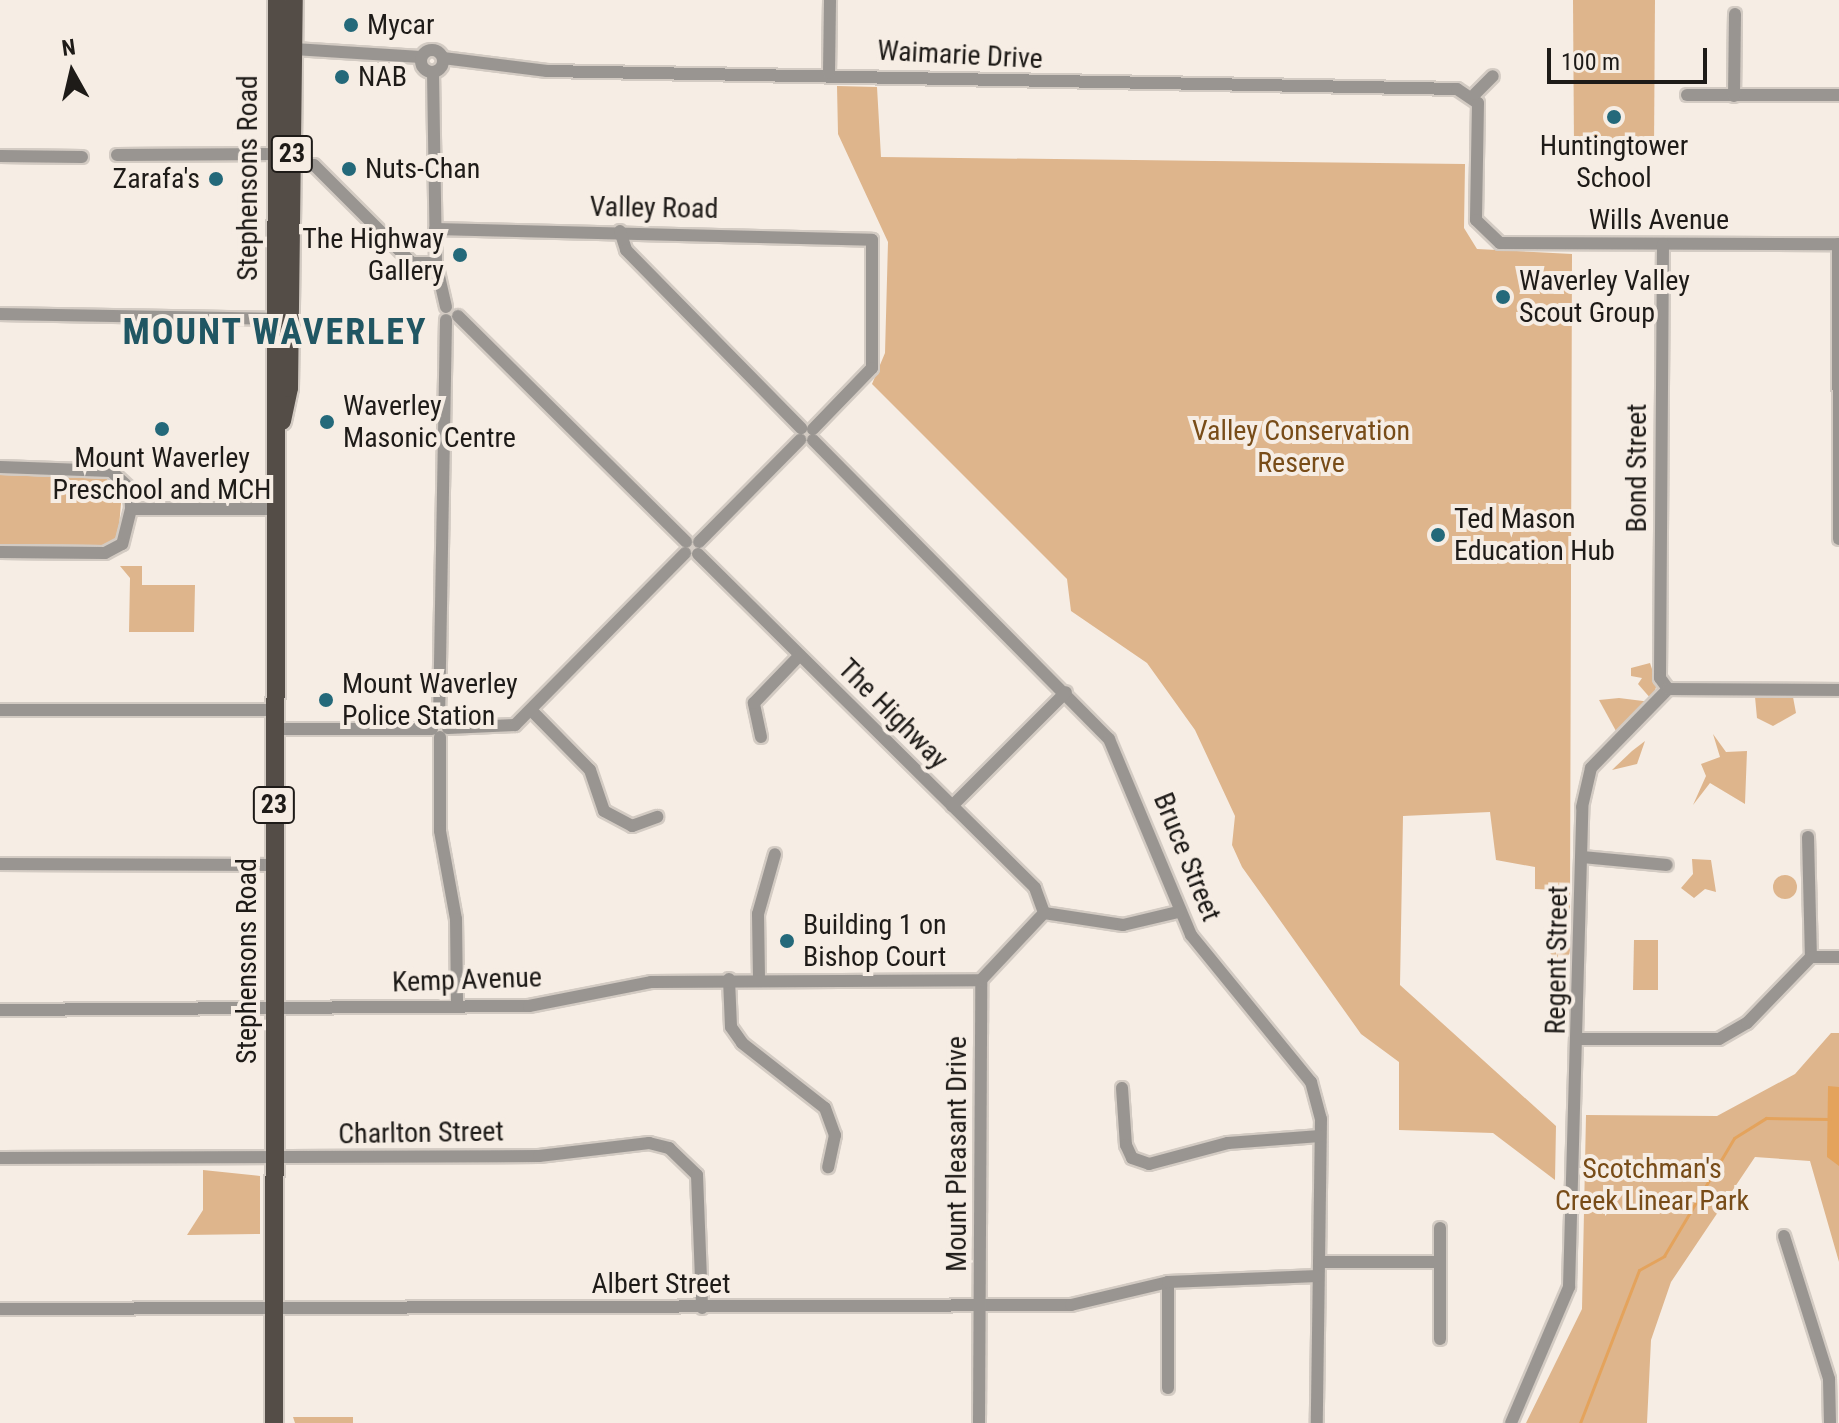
<!DOCTYPE html>
<html>
<head>
<meta charset="utf-8">
<style>
  body { margin:0 }
  #map { position:relative; width:1839px; height:1423px; overflow:hidden; background:#f6ede4; font-family:"Roboto Condensed",sans-serif }
  div>[style] { position:absolute }
  .green>* { inset:0; background:#deb58c }
  .round { border-radius:50% }
  .water>* { inset:0; background:#e4a35c }
  .stream>* { height:3px; margin:-1.5px; padding:0 1.5px; transform-origin:1.5px; border-radius:1.5px; background:#e4a35c }
  .roads { filter:drop-shadow(2px 0 #d3cbc3) drop-shadow(-2px 0 #d3cbc3) drop-shadow(0 2px #d3cbc3) drop-shadow(0 -2px #d3cbc3) }
  .street>* { height:12px; margin:-6px; padding:0 6px; transform-origin:6px; border-radius:6px; background:#999591 }
  .street>.ring { margin:-6px; padding:0; box-sizing:content-box; background:none; border:12px solid #999591; border-radius:50% }
  .primary>* { height:18px; margin:-9px; padding:0 9px; transform-origin:9px; border-radius:9px; background:#544d47 }
  .dots>* { width:22px; height:22px; translate:-50% -50%; box-sizing:border-box; border:4px solid #f6ede4; border-radius:50% }
  span { translate:-50% -50%; white-space:nowrap; text-align:center; line-height:1.15; -webkit-text-stroke:8px #f6ede4; paint-order:stroke }
  .shield-label span { padding:2px 6px; background:#f6ede4; border:2px solid; border-radius:6px; -webkit-text-stroke-width:0 }
  .shield-label { font-size:26px; color:#1e1b18; font-weight:700 }
  .poi-label { font-size:28px; color:#1e1b18 }
  .left { translate:0 -50%; text-align:left }
  .right { translate:-100% -50%; text-align:right }
  .street-label { font-size:28px; color:#1e1b18 }
  .park-label { font-size:28px; color:#784c18 }
  .district-label { font-size:36px; color:#205663; font-weight:700; letter-spacing:2px }
  .north { position:absolute; left:32px; top:32px; width:80px; height:80px; -webkit-text-stroke:6px #f6ede4; paint-order:stroke; rotate:352deg; font-size:22px; font-weight:700; line-height:32px; text-align:center; color:#1e1b18 }
  .north::after { content:''; display:block; margin:auto; width:28px; height:36px; background:#1e1b18; clip-path:polygon(50% 0,100% 100%,50% 72%,0 100%) }
  .scale { position:absolute; left:1547px; top:48px; width:160px; height:36px; box-sizing:border-box; border:4px solid #1e1b18; border-top:0; padding-left:10px; font-size:24px; line-height:28px; white-space:nowrap; color:#1e1b18; -webkit-text-stroke:6px #f6ede4; paint-order:stroke }
</style>
</head>
<body>
<div id="map">
  <div class="green">
    <div style="clip-path:polygon(1573px 0,1655px 0,1654px 148px,1574px 147px)"></div>
    <div style="clip-path:polygon(837px 86px,877px 87px,881px 157px,1465px 164px,1464px 228px,1477px 249px,1572px 254px,1570px 910px,1557px 909px,1555px 890px,1535px 889px,1535px 867px,1496px 860px,1490px 812px,1403px 816px,1400px 985px,1556px 1126px,1555px 1180px,1493px 1133px,1399px 1130px,1399px 1062px,1361px 1034px,1242px 867px,1232px 845px,1235px 816px,1195px 730px,1147px 663px,1071px 611px,1067px 579px,872px 384px,885px 353px,888px 242px,838px 134px)"></div>
    <div style="clip-path:polygon(0 474px,102px 475px,122px 492px,118px 538px,105px 547px,0 546px)"></div>
    <div style="clip-path:polygon(120px 566px,142px 566px,142px 585px,195px 585px,194px 632px,129px 632px,130px 578px)"></div>
    <div style="clip-path:polygon(1650px 663px,1657px 684px,1652px 700px,1638px 684px,1642px 678px,1631px 676px,1631px 668px)"></div>
    <div style="clip-path:polygon(1755px 697px,1793px 697px,1796px 713px,1773px 726px,1757px 718px)"></div>
    <div style="clip-path:polygon(1619px 698px,1651px 702px,1616px 731px,1599px 700px)"></div>
    <div style="clip-path:polygon(1713px 734px,1726px 752px,1747px 751px,1745px 804px,1710px 783px,1693px 805px,1706px 776px,1701px 764px,1720px 757px)"></div>
    <div style="clip-path:polygon(1645px 741px,1637px 764px,1612px 770px,1632px 751px)"></div>
    <div style="clip-path:polygon(1692px 859px,1711px 860px,1716px 892px,1705px 889px,1694px 898px,1681px 888px,1693px 874px)"></div>
    <div class="round" style="left:1773px;top:875px;width:24px;height:24px"></div>
    <div class="round" style="left:1550px;top:940px;width:20px;height:20px"></div>
    <div style="clip-path:polygon(1634px 940px,1658px 940px,1658px 990px,1633px 990px)"></div>
    <div style="clip-path:polygon(1831px 1033px,1839px 1033px,1839px 1262px,1810px 1161px,1755px 1157px,1671px 1282px,1651px 1340px,1647px 1423px,1526px 1423px,1582px 1309px,1586px 1115px,1717px 1116px,1795px 1074px)"></div>
    <div style="clip-path:polygon(203px 1170px,260px 1176px,260px 1234px,187px 1235px,203px 1210px)"></div>
    <div style="clip-path:polygon(293px 1417px,353px 1417px,353px 1423px,295px 1423px)"></div>
  </div>
  <div class="water">
    <div style="clip-path:polygon(1828px 1086px,1839px 1087px,1839px 1166px,1827px 1157px)"></div>
  </div>
  <div class="stream">
    <div style="left:1580px;top:1423px;width:164px;rotate:-68.9deg"></div>
    <div style="left:1639px;top:1270px;width:29px;rotate:-29deg"></div>
    <div style="left:1664px;top:1256px;width:137px;rotate:-59.3deg"></div>
    <div style="left:1734px;top:1138px;width:38px;rotate:-32deg"></div>
    <div style="left:1766px;top:1118px;width:64px;rotate:0.9deg"></div>
  </div>
  <div class="roads">
    <div class="street">
      <div style="left:294px;top:49px;width:127px;rotate:3.6deg"></div>
      <div class="ring" style="left:421px;top:50px;width:10px;height:10px"></div>
      <div style="left:443px;top:58px;width:105px;rotate:7.1deg"></div>
      <div style="left:547px;top:71px;width:910px;rotate:1.13deg"></div>
      <div style="left:1457px;top:89px;width:25px;rotate:34deg"></div>
      <div style="left:1478px;top:103px;width:117px;rotate:91deg"></div>
      <div style="left:1476px;top:220px;width:33px;rotate:44deg"></div>
      <div style="left:1500px;top:243px;width:339px;rotate:0.2deg"></div>
      <div style="left:433px;top:72px;width:191px;rotate:89.1deg"></div>
      <div style="left:436px;top:263px;width:45px;rotate:77.2deg"></div>
      <div style="left:829px;top:73px;width:73px;rotate:-89.2deg"></div>
      <div style="left:1475px;top:94px;width:25px;rotate:-45deg"></div>
      <div style="left:1687px;top:95px;width:152px"></div>
      <div style="left:1734px;top:96px;width:82px;rotate:-89.3deg"></div>
      <div style="left:117px;top:155px;width:159px;rotate:-0.4deg"></div>
      <div style="left:0;top:156px;width:82px;rotate:0.7deg"></div>
      <div style="left:292px;top:164px;width:22px;rotate:3deg"></div>
      <div style="left:314px;top:165px;width:139px;rotate:45deg"></div>
      <div style="left:412px;top:263px;width:24px"></div>
      <div style="left:435px;top:229px;width:437px;rotate:1.4deg"></div>
      <div style="left:872px;top:240px;width:128px;rotate:90deg"></div>
      <div style="left:872px;top:368px;width:85px;rotate:134deg"></div>
      <div style="left:620px;top:231px;width:20px;rotate:72deg"></div>
      <div style="left:626px;top:250px;width:250px;rotate:45.5deg"></div>
      <div style="left:1663px;top:244px;width:434px;rotate:90.4deg"></div>
      <div style="left:1660px;top:678px;width:14px;rotate:54deg"></div>
      <div style="left:1838px;top:244px;width:295px;rotate:89.8deg"></div>
      <div style="left:0;top:314px;width:280px;rotate:1deg"></div>
      <div style="left:458px;top:316px;width:321px;rotate:44.7deg"></div>
      <div style="left:813px;top:440px;width:421px;rotate:45.3deg"></div>
      <div style="left:1109px;top:739px;width:212px;rotate:67.3deg"></div>
      <div style="left:1191px;top:935px;width:190px;rotate:50.8deg"></div>
      <div style="left:1311px;top:1082px;width:38px;rotate:75deg"></div>
      <div style="left:1321px;top:1119px;width:304px;rotate:90.8deg"></div>
      <div style="left:0;top:467px;width:111px;rotate:2.1deg"></div>
      <div style="left:111px;top:471px;width:26px;rotate:43deg"></div>
      <div style="left:130px;top:489px;width:20px;rotate:87deg"></div>
      <div style="left:131px;top:509px;width:36px;rotate:104deg"></div>
      <div style="left:122px;top:544px;width:19px;rotate:152deg"></div>
      <div style="left:105px;top:553px;width:105px;rotate:-179.5deg"></div>
      <div style="left:131px;top:509px;width:144px"></div>
      <div style="left:699px;top:542px;width:144px;rotate:-45.3deg"></div>
      <div style="left:698px;top:554px;width:474px;rotate:44.7deg"></div>
      <div style="left:1035px;top:888px;width:27px;rotate:70deg"></div>
      <div style="left:0;top:710px;width:275px"></div>
      <div style="left:531px;top:710px;width:84px;rotate:45.5deg"></div>
      <div style="left:590px;top:770px;width:43px;rotate:71.1deg"></div>
      <div style="left:604px;top:811px;width:32px;rotate:28deg"></div>
      <div style="left:632px;top:826px;width:27px;rotate:-20deg"></div>
      <div style="left:439px;top:721px;width:401px;rotate:-89deg"></div>
      <div style="left:448px;top:728px;width:67px;rotate:-2.6deg"></div>
      <div style="left:515px;top:725px;width:242px;rotate:-45.3deg"></div>
      <div style="left:274px;top:729px;width:158px"></div>
      <div style="left:440px;top:737px;width:94px;rotate:90deg"></div>
      <div style="left:440px;top:831px;width:89px;rotate:79.7deg"></div>
      <div style="left:456px;top:919px;width:87px;rotate:89.3deg"></div>
      <div style="left:761px;top:737px;width:35px;rotate:-102deg"></div>
      <div style="left:754px;top:703px;width:66px;rotate:-46.2deg"></div>
      <div style="left:952px;top:806px;width:161px;rotate:-45deg"></div>
      <div style="left:1808px;top:837px;width:120px;rotate:88.6deg"></div>
      <div style="left:1583px;top:857px;width:84px;rotate:5.4deg"></div>
      <div style="left:0;top:864px;width:274px;rotate:0.2deg"></div>
      <div style="left:1044px;top:913px;width:80px;rotate:8.6deg"></div>
      <div style="left:1123px;top:925px;width:57px;rotate:-13.3deg"></div>
      <div style="left:759px;top:978px;width:64px;rotate:-90.9deg"></div>
      <div style="left:758px;top:914px;width:62px;rotate:-74.2deg"></div>
      <div style="left:729px;top:979px;width:48px;rotate:87.6deg"></div>
      <div style="left:731px;top:1027px;width:19px;rotate:55deg"></div>
      <div style="left:742px;top:1043px;width:105px;rotate:38.1deg"></div>
      <div style="left:825px;top:1108px;width:29px;rotate:70deg"></div>
      <div style="left:835px;top:1135px;width:33px;rotate:102deg"></div>
      <div style="left:0;top:1010px;width:529px;rotate:-0.43deg"></div>
      <div style="left:529px;top:1006px;width:124px;rotate:-11.1deg"></div>
      <div style="left:651px;top:982px;width:330px;rotate:-0.3deg"></div>
      <div style="left:1580px;top:1039px;width:139px"></div>
      <div style="left:1719px;top:1039px;width:32px;rotate:-30deg"></div>
      <div style="left:1747px;top:1023px;width:92px;rotate:-45.9deg"></div>
      <div style="left:1811px;top:957px;width:28px"></div>
      <div style="left:1122px;top:1088px;width:57px;rotate:86deg"></div>
      <div style="left:1126px;top:1145px;width:14px;rotate:65deg"></div>
      <div style="left:1132px;top:1158px;width:18px;rotate:19deg"></div>
      <div style="left:1149px;top:1164px;width:82px;rotate:-14.9deg"></div>
      <div style="left:1228px;top:1143px;width:92px;rotate:-4.4deg"></div>
      <div style="left:0;top:1158px;width:539px;rotate:-0.21deg"></div>
      <div style="left:539px;top:1156px;width:111px;rotate:-6.7deg"></div>
      <div style="left:649px;top:1143px;width:21px;rotate:14deg"></div>
      <div style="left:669px;top:1148px;width:39px;rotate:44deg"></div>
      <div style="left:697px;top:1175px;width:133px;rotate:87.8deg"></div>
      <div style="left:1784px;top:1236px;width:150px;rotate:72.5deg"></div>
      <div style="left:1829px;top:1379px;width:44px;rotate:88.7deg"></div>
      <div style="left:1319px;top:1262px;width:121px"></div>
      <div style="left:1168px;top:1282px;width:106px;rotate:90deg"></div>
      <div style="left:0;top:1309px;width:1071px;rotate:-0.21deg"></div>
      <div style="left:1071px;top:1305px;width:100px;rotate:-13.3deg"></div>
      <div style="left:1168px;top:1282px;width:150px;rotate:-2.3deg"></div>
      <div style="left:1440px;top:1339px;width:111px;rotate:-90deg"></div>
      <div style="left:979px;top:1423px;width:443px;rotate:-89.7deg"></div>
      <div style="left:981px;top:980px;width:92px;rotate:-46.8deg"></div>
      <div style="left:1511px;top:1423px;width:148px;rotate:-66.9deg"></div>
      <div style="left:1569px;top:1287px;width:480px;rotate:-88.4deg"></div>
      <div style="left:1582px;top:807px;width:40px;rotate:-77deg"></div>
      <div style="left:1591px;top:768px;width:110px;rotate:-45.7deg"></div>
      <div style="left:1668px;top:689px;width:171px;rotate:0.3deg"></div>
    </div>
    <div class="primary">
      <div style="left:282px;top:421px;width:34px;rotate:-78deg"></div>
      <div style="left:289px;top:388px;width:388px;rotate:-89.3deg"></div>
      <div style="left:274px;top:1423px;width:1423px;rotate:-89.88deg"></div>
    </div>
  </div>
  <div class="dots">
    <div style="left:351px;top:25px;background:#24697a"></div>
    <div style="left:342px;top:77px;background:#24697a"></div>
    <div style="left:1614px;top:117px;background:#24697a"></div>
    <div style="left:349px;top:169px;background:#24697a"></div>
    <div style="left:216px;top:179px;background:#24697a"></div>
    <div style="left:460px;top:255px;background:#24697a"></div>
    <div style="left:1503px;top:297px;background:#24697a"></div>
    <div style="left:327px;top:422px;background:#24697a"></div>
    <div style="left:162px;top:429px;background:#24697a"></div>
    <div style="left:1438px;top:535px;background:#24697a"></div>
    <div style="left:326px;top:700px;background:#24697a"></div>
    <div style="left:787px;top:941px;background:#24697a"></div>
  </div>
  <div class="shield-label">
    <span style="left:292px;top:154px">23</span>
    <span style="left:274px;top:805px">23</span>
  </div>
  <div class="poi-label">
    <span class="left" style="left:367px;top:25px">Mycar</span>
    <span class="left" style="left:358px;top:77px">NAB</span>
    <span style="left:1614px;top:162px">Huntingtower<br>School</span>
    <span class="left" style="left:365px;top:169px">Nuts-Chan</span>
    <span class="right" style="left:200px;top:179px">Zarafa's</span>
    <span class="right" style="left:444px;top:255px">The Highway<br>Gallery</span>
    <span class="left" style="left:1519px;top:297px">Waverley Valley<br>Scout Group</span>
    <span class="left" style="left:343px;top:422px">Waverley<br>Masonic Centre</span>
    <span style="left:162px;top:474px">Mount Waverley<br>Preschool and MCH</span>
    <span class="left" style="left:1454px;top:535px">Ted Mason<br>Education Hub</span>
    <span class="left" style="left:342px;top:700px">Mount Waverley<br>Police Station</span>
    <span class="left" style="left:803px;top:941px">Building 1 on<br>Bishop Court</span>
  </div>
  <div class="street-label">
    <span style="left:960px;top:55px;rotate:3deg">Waimarie Drive</span>
    <span style="left:248px;top:178px;rotate:-90deg">Stephensons Road</span>
    <span style="left:654px;top:208px;rotate:1deg">Valley Road</span>
    <span style="left:1659px;top:220px">Wills Avenue</span>
    <span style="left:1637px;top:468px;rotate:-90deg">Bond Street</span>
    <span style="left:893px;top:714px;rotate:45deg">The Highway</span>
    <span style="left:1187px;top:857px;rotate:68deg">Bruce Street</span>
    <span style="left:1557px;top:960px;rotate:-89deg">Regent Street</span>
    <span style="left:247px;top:961px;rotate:-90deg">Stephensons Road</span>
    <span style="left:467px;top:980px;rotate:-2deg">Kemp Avenue</span>
    <span style="left:421px;top:1133px;rotate:-1deg">Charlton Street</span>
    <span style="left:957px;top:1154px;rotate:-90deg">Mount Pleasant Drive</span>
    <span style="left:661px;top:1284px">Albert Street</span>
  </div>
  <div class="park-label">
    <span style="left:1301px;top:447px">Valley Conservation<br>Reserve</span>
    <span style="left:1652px;top:1185px">Scotchman's<br>Creek Linear Park</span>
  </div>
  <div class="district-label">
    <span style="left:275px;top:333px">MOUNT WAVERLEY</span>
  </div>
  <div class="north">N</div>
  <div class="scale">100 m</div>
</div>
</body>
</html>
